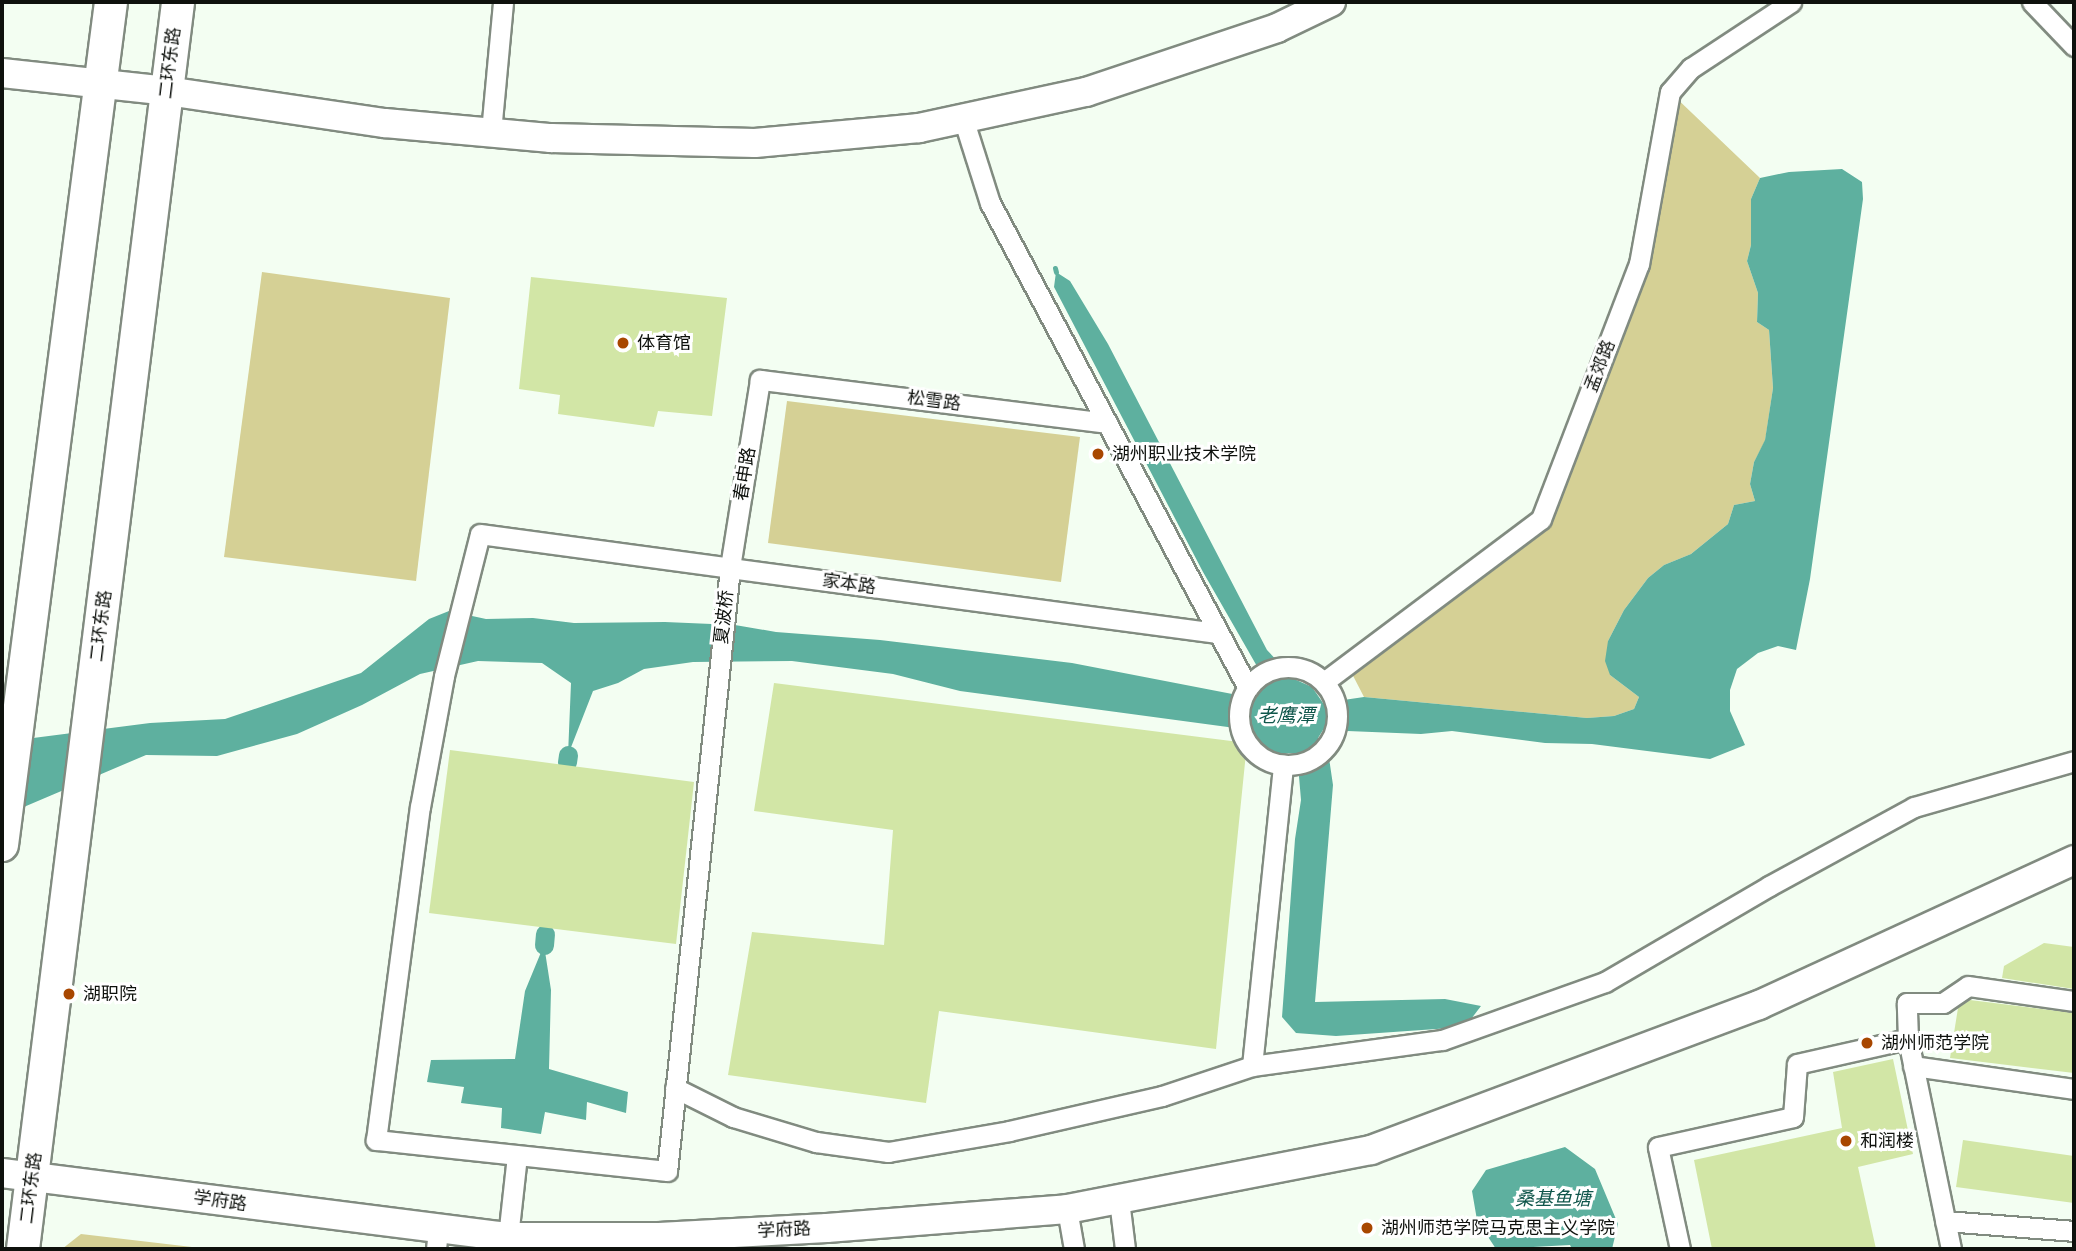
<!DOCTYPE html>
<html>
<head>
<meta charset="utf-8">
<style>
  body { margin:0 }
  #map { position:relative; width:2076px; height:1251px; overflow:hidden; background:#f3fef2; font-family:Poppins,"Noto Sans SC",sans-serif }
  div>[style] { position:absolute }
  .green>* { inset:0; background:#d5d095 }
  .water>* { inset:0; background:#5eb09f }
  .stream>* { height:5px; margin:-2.5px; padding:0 2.5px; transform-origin:2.5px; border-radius:2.5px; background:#5eb09f }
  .canal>* { height:19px; margin:-9.5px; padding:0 9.5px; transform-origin:9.5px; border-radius:9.5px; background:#5eb09f }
  .building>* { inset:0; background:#d2e6a6 }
  .roads { filter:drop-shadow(2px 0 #818b80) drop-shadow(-2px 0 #818b80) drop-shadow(0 2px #818b80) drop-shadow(0 -2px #818b80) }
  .street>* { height:19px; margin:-9.5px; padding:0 9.5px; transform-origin:9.5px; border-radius:9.5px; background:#fff }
  .street>.ring { margin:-9.5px; padding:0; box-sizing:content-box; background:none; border:19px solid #fff; border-radius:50% }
  .secondary>* { height:28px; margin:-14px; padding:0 14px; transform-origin:14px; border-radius:14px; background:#fff }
  .primary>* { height:32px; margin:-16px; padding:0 16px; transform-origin:16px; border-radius:16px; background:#fff }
  .dots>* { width:19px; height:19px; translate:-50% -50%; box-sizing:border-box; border:4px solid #fff; border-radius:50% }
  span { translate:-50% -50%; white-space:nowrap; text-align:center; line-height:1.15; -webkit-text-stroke:6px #fff; paint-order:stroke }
  .street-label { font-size:18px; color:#0e110d }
  .poi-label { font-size:18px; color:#0e110d }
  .left { translate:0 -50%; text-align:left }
  .water-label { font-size:19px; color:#10564b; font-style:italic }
  .frame { position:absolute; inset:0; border:4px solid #0e110d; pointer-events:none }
</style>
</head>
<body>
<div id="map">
  <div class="green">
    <div style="clip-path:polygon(1670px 92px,1760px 178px,1751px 199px,1751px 245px,1747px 261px,1758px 293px,1757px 322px,1769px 330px,1773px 388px,1765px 441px,1754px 462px,1750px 484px,1755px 501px,1734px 505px,1728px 524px,1691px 554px,1664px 565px,1648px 578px,1624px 610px,1608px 641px,1610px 675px,1639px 697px,1634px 709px,1614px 716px,1587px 718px,1364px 697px,1348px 666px,1541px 519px,1639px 264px)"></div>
    <div style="clip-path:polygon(262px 272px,450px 298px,416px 581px,224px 557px)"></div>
    <div style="clip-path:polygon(787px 401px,1080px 437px,1061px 582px,768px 543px)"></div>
    <div style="clip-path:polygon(81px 1234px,209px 1249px,62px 1249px)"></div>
  </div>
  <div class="water">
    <div style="clip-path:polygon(1842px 169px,1862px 182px,1863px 199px,1810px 579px,1796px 650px,1778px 646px,1758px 653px,1737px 669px,1730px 690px,1730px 711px,1745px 745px,1710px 759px,1592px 744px,1545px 743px,1452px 731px,1421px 734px,1323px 730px,1318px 738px,1329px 758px,1333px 785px,1315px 1002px,1445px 999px,1481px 1006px,1465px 1027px,1336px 1036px,1296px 1033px,1282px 1017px,1295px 839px,1301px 800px,1297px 753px,1279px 754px,1262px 745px,1250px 730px,960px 691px,893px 674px,792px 661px,693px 662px,644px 669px,618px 683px,593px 691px,568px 755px,571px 683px,542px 663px,478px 661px,420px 674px,362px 705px,297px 734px,217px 756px,146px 755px,5px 815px,2px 742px,150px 723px,225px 719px,361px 673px,429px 619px,449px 611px,486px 619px,533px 618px,574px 623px,665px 622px,735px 625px,776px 632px,880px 640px,1072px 663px,1253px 698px,1263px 686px,1258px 668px,1203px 572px,1054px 287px,1056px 272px,1070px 281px,1108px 344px,1267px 650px,1294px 679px,1312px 687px,1323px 703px,1364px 697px,1587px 718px,1614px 716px,1634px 709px,1639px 697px,1610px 675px,1605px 661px,1608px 641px,1624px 610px,1648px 578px,1664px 565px,1691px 554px,1728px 524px,1734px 505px,1755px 501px,1750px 484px,1754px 462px,1765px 440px,1773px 388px,1769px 330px,1757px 322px,1758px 293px,1747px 261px,1751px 245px,1751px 199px,1760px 178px,1789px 172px)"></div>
    <div style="clip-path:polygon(544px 945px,551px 990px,549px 1069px,628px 1092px,626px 1113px,587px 1102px,586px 1120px,545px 1112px,541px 1134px,501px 1128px,502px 1108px,461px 1103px,464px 1087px,427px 1082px,431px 1060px,515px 1059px,525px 991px)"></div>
    <div style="clip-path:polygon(1565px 1147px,1595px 1169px,1618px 1224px,1612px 1249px,1572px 1249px,1570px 1245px,1496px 1249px,1477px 1220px,1472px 1191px,1486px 1170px)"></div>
  </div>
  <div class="stream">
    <div style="left:1055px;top:268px;width:4px;rotate:76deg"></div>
  </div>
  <div class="canal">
    <div style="left:567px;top:762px;width:7px;rotate:-82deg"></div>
    <div style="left:544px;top:945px;width:11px;rotate:-85deg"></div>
  </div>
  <div class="building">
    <div style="clip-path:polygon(531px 277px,727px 298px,712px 416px,658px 411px,654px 427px,558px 414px,560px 395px,519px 389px)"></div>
    <div style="clip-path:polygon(774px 683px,1247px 743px,1216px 1049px,939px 1011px,926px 1103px,728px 1075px,752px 932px,884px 945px,893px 830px,754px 811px)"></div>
    <div style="clip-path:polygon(450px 750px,694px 782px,676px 944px,429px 913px)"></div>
    <div style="clip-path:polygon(2044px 943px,2074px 947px,2074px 989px,2002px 978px,2004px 966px)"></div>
    <div style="clip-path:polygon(1970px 1000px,2074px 1013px,2074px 1073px,1950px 1058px,1958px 1008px)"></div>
    <div style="clip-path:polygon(1893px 1059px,1913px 1154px,1858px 1167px,1876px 1249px,1712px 1249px,1694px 1160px,1842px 1128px,1833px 1072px)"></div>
    <div style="clip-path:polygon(1963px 1140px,2074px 1156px,2074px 1203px,1956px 1187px)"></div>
  </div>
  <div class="roads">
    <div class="street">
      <div style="left:2032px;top:2px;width:61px;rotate:46.3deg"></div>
      <div style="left:963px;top:118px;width:89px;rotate:72.4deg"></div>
      <div style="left:990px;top:203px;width:549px;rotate:61.99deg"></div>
      <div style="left:491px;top:132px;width:131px;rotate:-84.7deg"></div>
      <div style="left:1107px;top:423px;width:350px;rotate:-172.9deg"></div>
      <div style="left:760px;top:380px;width:190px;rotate:99.1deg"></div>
      <div style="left:730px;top:568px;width:606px;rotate:95.96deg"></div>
      <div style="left:667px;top:1171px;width:293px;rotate:-173.9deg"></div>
      <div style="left:376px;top:1140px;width:336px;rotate:-82.5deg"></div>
      <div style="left:420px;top:807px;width:133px;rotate:-79.6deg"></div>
      <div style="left:444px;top:676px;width:146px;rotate:-75.8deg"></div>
      <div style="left:480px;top:534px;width:252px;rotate:7.7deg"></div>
      <div style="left:730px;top:568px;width:492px;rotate:7.6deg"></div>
      <div class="ring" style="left:1239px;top:667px;width:79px;height:79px"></div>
      <div style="left:1324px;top:682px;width:271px;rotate:-36.9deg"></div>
      <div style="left:1541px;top:519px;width:273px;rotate:-69deg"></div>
      <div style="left:1639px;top:264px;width:175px;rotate:-79.8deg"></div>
      <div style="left:1670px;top:92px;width:32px;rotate:-49deg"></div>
      <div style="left:1691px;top:68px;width:120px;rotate:-33.4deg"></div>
      <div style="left:1252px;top:1066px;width:303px;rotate:-84.1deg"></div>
      <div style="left:1913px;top:1066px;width:163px;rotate:8.1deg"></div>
      <div style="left:675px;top:1088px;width:65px;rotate:26.6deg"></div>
      <div style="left:733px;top:1117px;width:87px;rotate:16.8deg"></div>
      <div style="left:816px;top:1142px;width:73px;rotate:7.9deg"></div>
      <div style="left:888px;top:1152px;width:123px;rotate:-9.8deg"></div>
      <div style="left:1009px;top:1131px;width:157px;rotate:-12.9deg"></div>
      <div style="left:1162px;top:1096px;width:95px;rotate:-18.4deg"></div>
      <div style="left:1252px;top:1066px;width:192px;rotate:-7.8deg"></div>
      <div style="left:1442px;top:1040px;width:173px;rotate:-19.6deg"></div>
      <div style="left:1605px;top:982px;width:190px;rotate:-30.3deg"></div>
      <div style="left:1769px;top:886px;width:165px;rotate:-28.6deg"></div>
      <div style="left:1914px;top:807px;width:166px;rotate:-16deg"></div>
      <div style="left:1119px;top:1200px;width:49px;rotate:83deg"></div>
      <div style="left:1067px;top:1209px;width:41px;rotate:80.1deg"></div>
      <div style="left:1945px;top:1221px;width:129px;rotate:4.4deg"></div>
      <div style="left:508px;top:1237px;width:82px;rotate:-83.7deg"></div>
      <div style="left:436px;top:1249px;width:19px;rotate:-84deg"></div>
      <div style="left:1680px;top:1249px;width:104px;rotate:-102.2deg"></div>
      <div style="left:1658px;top:1147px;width:138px;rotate:-12.5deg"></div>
      <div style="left:1793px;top:1117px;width:53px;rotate:-85.7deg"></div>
      <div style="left:1797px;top:1064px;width:114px;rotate:-12.7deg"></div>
      <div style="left:1951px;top:1249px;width:214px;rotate:-101.6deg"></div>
      <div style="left:1908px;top:1039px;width:36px;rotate:-92deg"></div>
      <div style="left:1907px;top:1003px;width:36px"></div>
      <div style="left:1943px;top:1003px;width:30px;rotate:-34deg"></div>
      <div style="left:1968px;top:986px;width:107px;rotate:8.1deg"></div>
    </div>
    <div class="secondary">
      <div style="left:2px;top:73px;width:166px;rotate:6.2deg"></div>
      <div style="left:167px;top:91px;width:220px;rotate:8.4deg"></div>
      <div style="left:385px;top:123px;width:167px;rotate:5.2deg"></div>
      <div style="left:551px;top:138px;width:204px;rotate:1.4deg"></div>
      <div style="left:755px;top:143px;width:165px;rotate:-5.2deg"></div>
      <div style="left:919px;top:128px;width:171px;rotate:-12.2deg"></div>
      <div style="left:1086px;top:92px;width:201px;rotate:-18.5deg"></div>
      <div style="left:1277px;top:28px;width:60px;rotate:-25.7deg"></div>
      <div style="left:2px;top:1173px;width:510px;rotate:7.21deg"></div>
      <div style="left:508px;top:1237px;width:151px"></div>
      <div style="left:659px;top:1237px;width:168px;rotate:-3.1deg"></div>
      <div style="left:827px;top:1228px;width:241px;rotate:-4.5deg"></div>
      <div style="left:1067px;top:1209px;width:310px;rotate:-11deg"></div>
      <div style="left:1371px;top:1150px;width:414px;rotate:-20.5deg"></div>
      <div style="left:1759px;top:1005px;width:347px;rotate:-24.7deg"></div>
    </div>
    <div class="primary">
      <div style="left:2px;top:845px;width:850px;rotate:-82.63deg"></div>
      <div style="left:23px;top:1249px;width:1257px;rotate:-82.91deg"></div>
    </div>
  </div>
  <div class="dots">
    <div style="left:623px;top:343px;background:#a84700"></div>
    <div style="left:1098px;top:454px;background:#a84700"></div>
    <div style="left:69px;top:994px;background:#a84700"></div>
    <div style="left:1867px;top:1043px;background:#a84700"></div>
    <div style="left:1846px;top:1141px;background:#a84700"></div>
    <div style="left:1367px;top:1228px;background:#a84700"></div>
  </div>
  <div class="street-label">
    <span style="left:170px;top:63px;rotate:-83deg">二环东路</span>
    <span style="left:1600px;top:366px;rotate:-69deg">孟郊路</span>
    <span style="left:934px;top:401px;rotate:7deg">松雪路</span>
    <span style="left:745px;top:474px;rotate:-81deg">春申路</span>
    <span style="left:849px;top:584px;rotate:8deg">家本路</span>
    <span style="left:724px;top:617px;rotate:-84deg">夏波桥</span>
    <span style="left:101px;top:626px;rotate:-83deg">二环东路</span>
    <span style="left:31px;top:1188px;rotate:-83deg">二环东路</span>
    <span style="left:220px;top:1201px;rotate:8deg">学府路</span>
    <span style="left:784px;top:1230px;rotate:-3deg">学府路</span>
  </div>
  <div class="poi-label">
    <span class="left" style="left:637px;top:343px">体育馆</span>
    <span class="left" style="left:1112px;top:454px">湖州职业技术学院</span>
    <span class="left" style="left:83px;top:994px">湖职院</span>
    <span class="left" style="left:1881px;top:1043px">湖州师范学院</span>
    <span class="left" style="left:1860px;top:1141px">和润楼</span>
    <span class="left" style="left:1381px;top:1228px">湖州师范学院马克思主义学院</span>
  </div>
  <div class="water-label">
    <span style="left:1286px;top:716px">老鹰潭</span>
    <span style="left:1553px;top:1199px">桑基鱼塘</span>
  </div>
  <div class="frame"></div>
</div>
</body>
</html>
